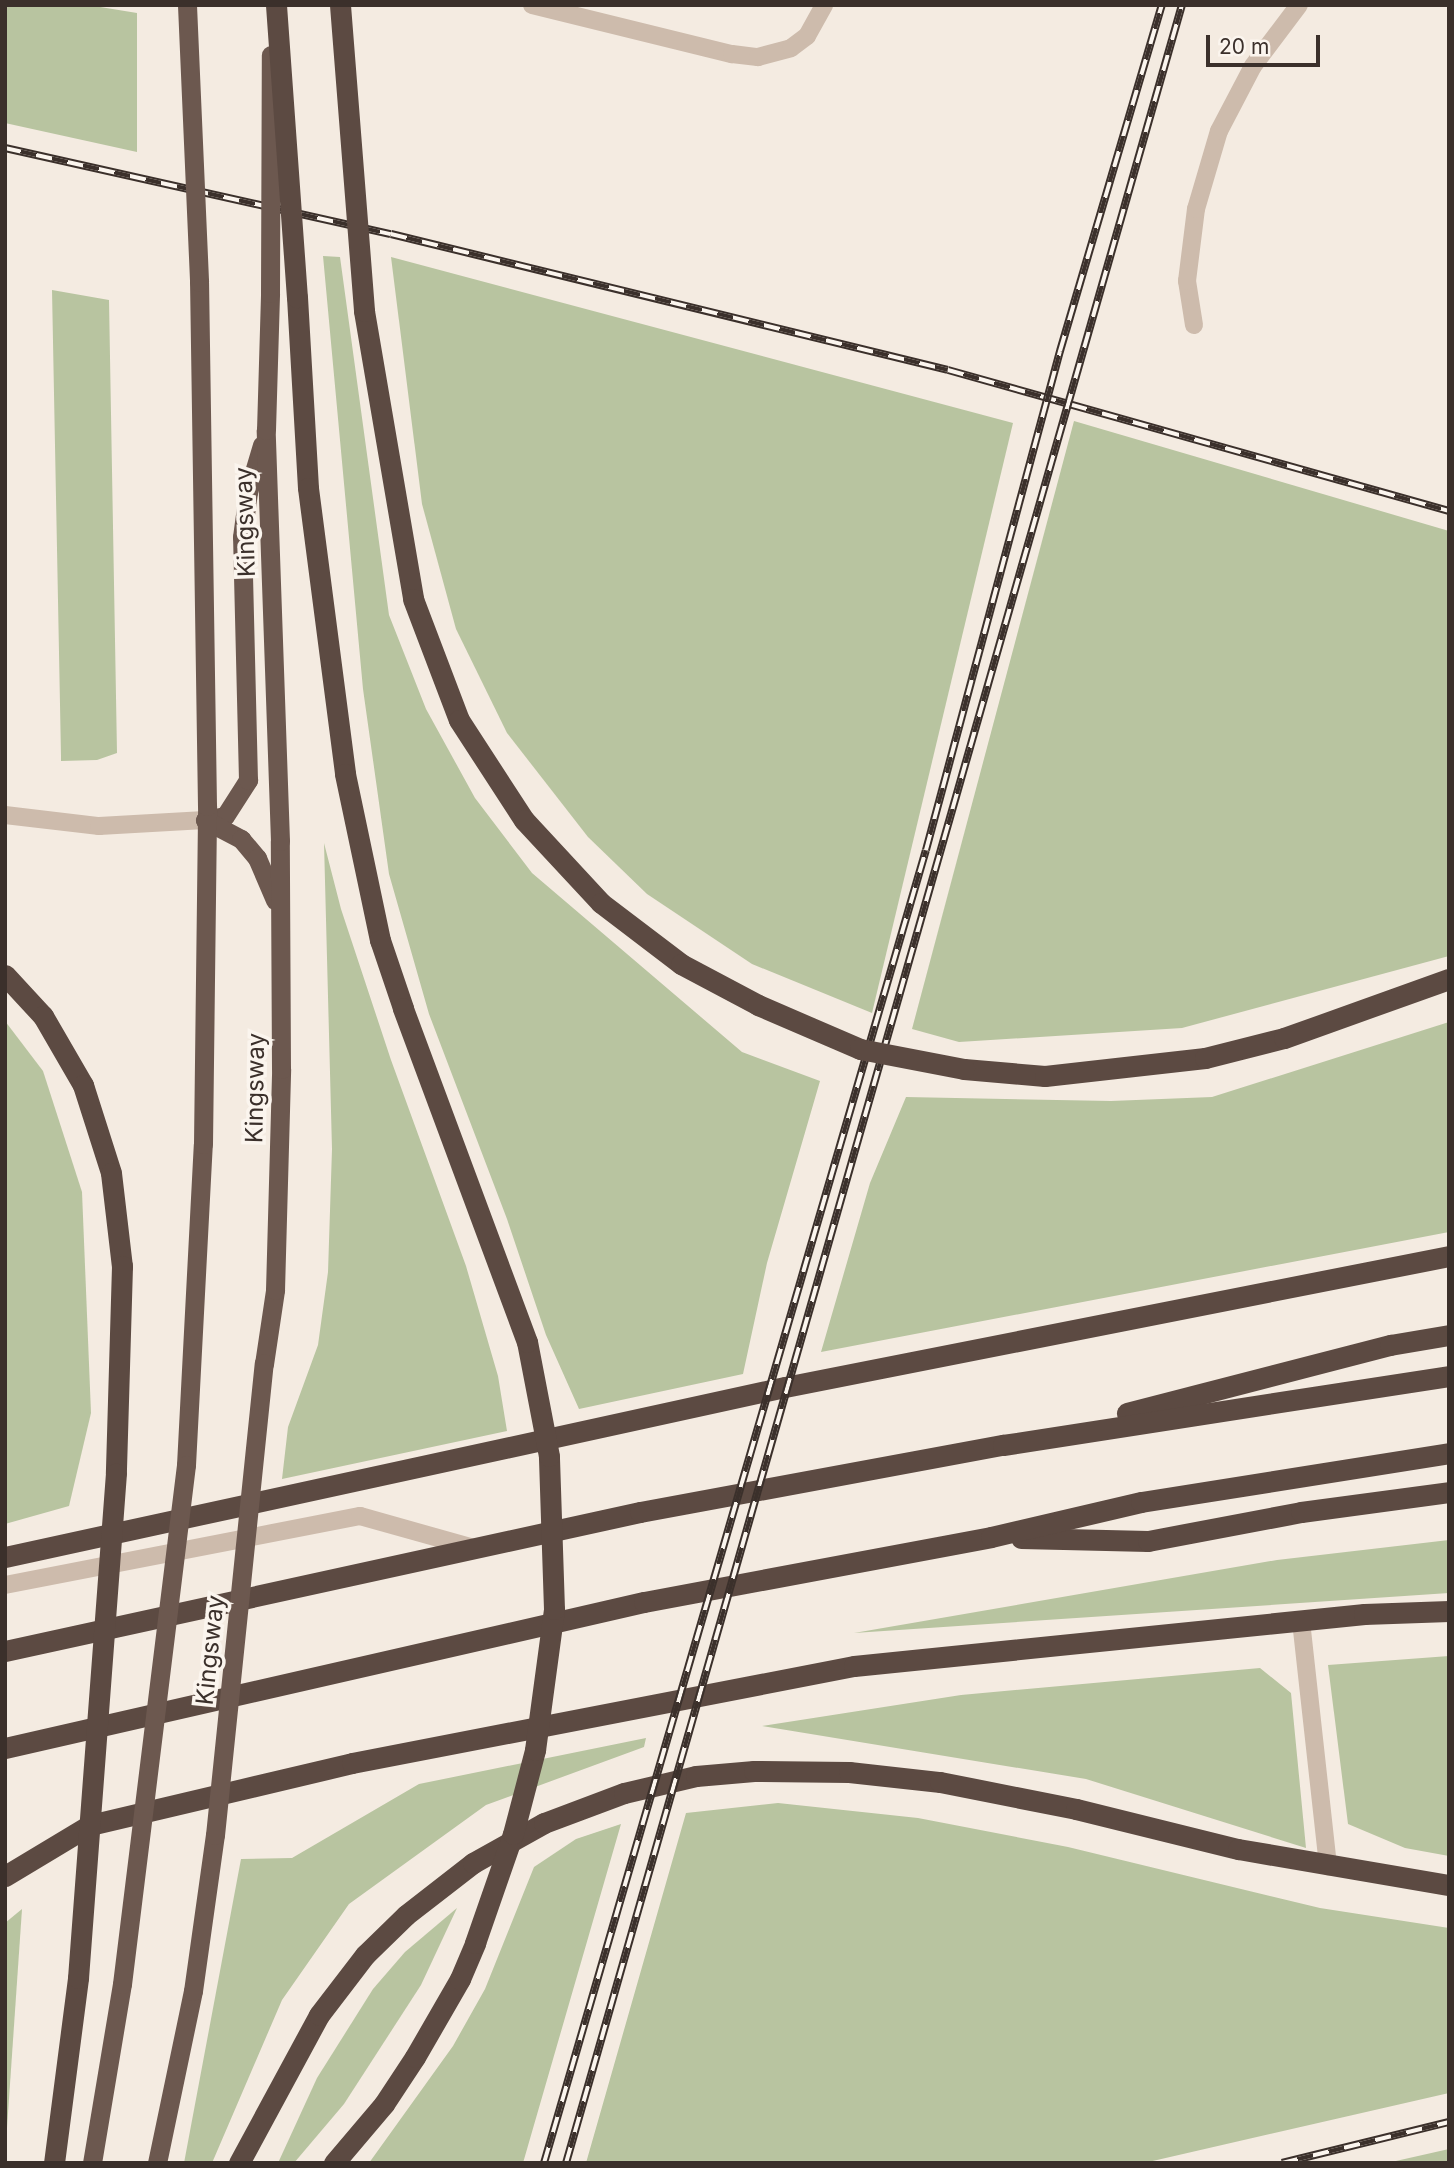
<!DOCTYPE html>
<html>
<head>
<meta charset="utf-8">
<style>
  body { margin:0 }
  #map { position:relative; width:1454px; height:2168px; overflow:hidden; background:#f4ebe1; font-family:Inter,sans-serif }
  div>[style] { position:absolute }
  .green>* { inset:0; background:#b8c4a0 }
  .service>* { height:18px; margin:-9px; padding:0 9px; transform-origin:9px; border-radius:9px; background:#cdbbac }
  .minor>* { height:18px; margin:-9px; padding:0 9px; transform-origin:9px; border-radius:9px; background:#cdbbac }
  .trunk>* { height:19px; margin:-9.5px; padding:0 9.5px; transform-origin:9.5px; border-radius:9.5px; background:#6c584f }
  .motorway>* { height:21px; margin:-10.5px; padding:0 10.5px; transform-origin:10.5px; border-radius:10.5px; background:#5c4a42 }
  .rail>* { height:8px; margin-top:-4px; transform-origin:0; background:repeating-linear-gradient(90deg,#fbf5ee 0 16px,#3b302b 0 32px); box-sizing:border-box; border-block:2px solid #3b302b }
  .trunk-bridge>* { height:19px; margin:-9.5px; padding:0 9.5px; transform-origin:9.5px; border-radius:9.5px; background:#6c584f }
  .motorway-bridge>* { height:21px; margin:-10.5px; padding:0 10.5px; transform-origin:10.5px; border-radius:10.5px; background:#5c4a42 }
  span { translate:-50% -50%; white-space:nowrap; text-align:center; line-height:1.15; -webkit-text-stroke:7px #fbf5ee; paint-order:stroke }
  .street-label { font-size:24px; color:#3b302b }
  .frame { position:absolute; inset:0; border:7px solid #3b302b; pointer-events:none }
  .scale { position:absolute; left:1206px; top:35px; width:114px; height:32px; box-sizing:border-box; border:4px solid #3b302b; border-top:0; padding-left:9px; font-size:21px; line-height:24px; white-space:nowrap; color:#3b302b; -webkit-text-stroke:5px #fbf5ee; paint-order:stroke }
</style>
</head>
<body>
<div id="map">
  <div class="green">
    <div style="clip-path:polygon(5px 5px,88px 5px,137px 13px,137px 152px,5px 123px)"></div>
    <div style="clip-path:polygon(323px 256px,340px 257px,389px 615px,426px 709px,475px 798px,532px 873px,742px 1052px,820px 1081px,767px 1263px,743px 1374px,579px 1409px,546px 1335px,507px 1219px,429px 1014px,389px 874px,363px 689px)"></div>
    <div style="clip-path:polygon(391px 257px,1013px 423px,872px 1013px,752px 964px,647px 894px,588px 837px,507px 733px,456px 629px,422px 504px)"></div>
    <div style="clip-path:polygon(52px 290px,109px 300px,117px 753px,97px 760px,61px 761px,61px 756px)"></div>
    <div style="clip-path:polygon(1074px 421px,1449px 531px,1449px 956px,1182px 1028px,959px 1042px,912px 1029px)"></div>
    <div style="clip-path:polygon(324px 843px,341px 909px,391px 1060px,466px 1266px,498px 1376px,507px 1431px,282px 1479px,288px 1427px,318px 1345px,328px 1272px,332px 1149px)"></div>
    <div style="clip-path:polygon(5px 1021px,43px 1071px,82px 1192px,91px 1413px,69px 1506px,5px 1524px)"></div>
    <div style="clip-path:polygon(1449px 1022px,1449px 1232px,821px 1352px,870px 1183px,906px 1097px,1111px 1101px,1212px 1097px)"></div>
    <div style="clip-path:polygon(1449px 1540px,1449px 1593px,854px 1633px,1277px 1560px)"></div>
    <div style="clip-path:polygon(1449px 1656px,1449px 1856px,1405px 1848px,1348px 1824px,1328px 1665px)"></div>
    <div style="clip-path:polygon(1260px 1668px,1291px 1693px,1306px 1848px,1086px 1779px,762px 1726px,961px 1695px)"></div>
    <div style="clip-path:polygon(646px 1738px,644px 1747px,486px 1805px,349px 1904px,282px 2000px,212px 2163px,184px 2163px,241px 1859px,292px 1858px,419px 1784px)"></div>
    <div style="clip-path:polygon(778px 1803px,918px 1818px,1068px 1847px,1320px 1908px,1449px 1928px,1449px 2093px,1144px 2163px,586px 2163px,686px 1813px)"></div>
    <div style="clip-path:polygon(621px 1824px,523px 2163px,369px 2163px,453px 2046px,485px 1989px,534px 1867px,576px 1839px)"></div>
    <div style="clip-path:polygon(457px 1908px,421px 1985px,344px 2104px,294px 2163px,278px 2163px,317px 2078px,373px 1989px,405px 1952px)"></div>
    <div style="clip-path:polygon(22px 1909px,5px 2157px,5px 1923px)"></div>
    <div style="clip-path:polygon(1449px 2149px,1449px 2163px,1387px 2163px)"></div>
  </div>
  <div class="service">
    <div style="left:5px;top:1585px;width:362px;rotate:-11deg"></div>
    <div style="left:360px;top:1516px;width:118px;rotate:15.7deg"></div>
    <div style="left:1301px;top:1621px;width:247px;rotate:83.7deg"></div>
  </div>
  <div class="minor">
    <div style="left:532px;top:5px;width:206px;rotate:13.8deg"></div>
    <div style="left:732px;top:54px;width:26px;rotate:7deg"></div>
    <div style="left:758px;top:57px;width:34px;rotate:-15deg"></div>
    <div style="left:791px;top:48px;width:20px;rotate:-37deg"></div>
    <div style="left:807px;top:36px;width:35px;rotate:-61deg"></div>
    <div style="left:1194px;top:325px;width:45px;rotate:-99deg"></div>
    <div style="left:1187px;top:281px;width:73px;rotate:-82.9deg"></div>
    <div style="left:1196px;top:209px;width:81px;rotate:-73.6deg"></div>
    <div style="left:1219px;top:131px;width:73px;rotate:-62.4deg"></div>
    <div style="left:1253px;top:66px;width:76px;rotate:-53deg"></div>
    <div style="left:5px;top:815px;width:95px;rotate:6.7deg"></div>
    <div style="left:99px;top:826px;width:106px;rotate:-3.2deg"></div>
  </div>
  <div class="trunk">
    <div style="left:205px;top:820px;width:20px;rotate:-11deg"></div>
    <div style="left:225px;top:816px;width:43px;rotate:-57.4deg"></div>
    <div style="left:248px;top:780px;width:243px;rotate:-91.4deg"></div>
    <div style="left:242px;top:537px;width:45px;rotate:-82.4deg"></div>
    <div style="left:248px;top:492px;width:49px;rotate:-73.4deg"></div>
    <div style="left:205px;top:820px;width:41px;rotate:27.8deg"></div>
    <div style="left:241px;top:839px;width:25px;rotate:50deg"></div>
    <div style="left:257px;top:858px;width:46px;rotate:66.8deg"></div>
    <div style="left:264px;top:1364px;width:75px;rotate:-81.5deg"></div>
    <div style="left:275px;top:1290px;width:221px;rotate:-88.4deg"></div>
    <div style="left:281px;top:1069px;width:228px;rotate:-90.3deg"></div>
    <div style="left:280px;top:841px;width:411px;rotate:-92deg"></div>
    <div style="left:266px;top:430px;width:137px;rotate:-88.3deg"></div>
    <div style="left:186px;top:1465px;width:321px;rotate:-87deg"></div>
    <div style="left:203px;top:1144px;width:338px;rotate:-89.3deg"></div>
    <div style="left:207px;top:806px;width:524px;rotate:-90.87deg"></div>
    <div style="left:92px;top:2163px;width:181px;rotate:-80.5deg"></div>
    <div style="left:157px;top:2163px;width:176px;rotate:-78.2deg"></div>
  </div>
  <div class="motorway">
    <div style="left:297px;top:297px;width:191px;rotate:86.7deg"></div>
    <div style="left:308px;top:488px;width:288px;rotate:82.6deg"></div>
    <div style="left:345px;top:774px;width:170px;rotate:78.1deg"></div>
    <div style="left:380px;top:940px;width:72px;rotate:71.3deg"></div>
    <div style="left:364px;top:311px;width:292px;rotate:80.3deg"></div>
    <div style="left:413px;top:599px;width:129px;rotate:69.2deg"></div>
    <div style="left:459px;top:720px;width:119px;rotate:57deg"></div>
    <div style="left:524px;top:820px;width:113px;rotate:47.1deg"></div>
    <div style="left:601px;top:903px;width:101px;rotate:37.3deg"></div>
    <div style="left:681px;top:964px;width:87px;rotate:28deg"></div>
    <div style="left:5px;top:975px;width:56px;rotate:47.2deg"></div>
    <div style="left:43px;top:1016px;width:80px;rotate:59.9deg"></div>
    <div style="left:83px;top:1085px;width:92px;rotate:72.3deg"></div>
    <div style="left:111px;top:1173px;width:94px;rotate:83.3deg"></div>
    <div style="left:122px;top:1266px;width:207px;rotate:91.7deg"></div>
    <div style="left:964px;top:1069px;width:81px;rotate:4.9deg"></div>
    <div style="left:1045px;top:1076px;width:161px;rotate:-6.4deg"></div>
    <div style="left:1205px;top:1058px;width:81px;rotate:-14.2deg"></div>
    <div style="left:1284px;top:1038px;width:175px;rotate:-19.7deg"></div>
    <div style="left:1127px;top:1413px;width:272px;rotate:-14.5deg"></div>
    <div style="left:1390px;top:1345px;width:60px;rotate:-9.6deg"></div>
    <div style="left:1021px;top:1538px;width:127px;rotate:1.4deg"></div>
    <div style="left:1148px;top:1541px;width:156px;rotate:-10.7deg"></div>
    <div style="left:1301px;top:1512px;width:149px;rotate:-7.7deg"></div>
    <div style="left:5px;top:1557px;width:798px;rotate:-12.3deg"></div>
    <div style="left:785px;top:1387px;width:677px;rotate:-11.16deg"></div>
    <div style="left:5px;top:1651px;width:650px;rotate:-12.35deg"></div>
    <div style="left:640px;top:1512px;width:369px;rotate:-10.5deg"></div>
    <div style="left:1003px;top:1445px;width:451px;rotate:-8.8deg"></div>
    <div style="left:5px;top:1748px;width:655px;rotate:-12.87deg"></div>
    <div style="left:644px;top:1602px;width:353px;rotate:-10.6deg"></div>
    <div style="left:991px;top:1537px;width:154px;rotate:-13.1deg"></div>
    <div style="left:1141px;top:1502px;width:312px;rotate:-9deg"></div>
    <div style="left:5px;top:1876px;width:99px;rotate:-31deg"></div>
    <div style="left:90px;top:1825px;width:269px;rotate:-13.3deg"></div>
    <div style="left:352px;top:1763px;width:511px;rotate:-10.94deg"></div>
    <div style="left:854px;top:1666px;width:513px;rotate:-5.82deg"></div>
    <div style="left:1364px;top:1614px;width:85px;rotate:-2deg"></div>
    <div style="left:54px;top:2163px;width:187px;rotate:-82.6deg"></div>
    <div style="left:239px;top:2163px;width:168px;rotate:-61.6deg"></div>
    <div style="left:319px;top:2015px;width:76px;rotate:-52.5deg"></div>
    <div style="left:365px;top:1955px;width:57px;rotate:-44.3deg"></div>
    <div style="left:406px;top:1915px;width:85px;rotate:-37.8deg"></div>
    <div style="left:473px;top:1863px;width:81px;rotate:-29.4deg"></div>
    <div style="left:544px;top:1823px;width:85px;rotate:-20.6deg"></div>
    <div style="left:624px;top:1793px;width:74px;rotate:-13.3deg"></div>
    <div style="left:696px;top:1776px;width:58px;rotate:-4.9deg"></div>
    <div style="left:754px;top:1771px;width:95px;rotate:0.6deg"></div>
    <div style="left:849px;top:1772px;width:92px;rotate:6.3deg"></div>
    <div style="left:940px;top:1782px;width:139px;rotate:11.2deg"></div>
    <div style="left:1076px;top:1809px;width:167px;rotate:13.9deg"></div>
    <div style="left:1238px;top:1849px;width:214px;rotate:9.7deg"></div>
  </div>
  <div class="rail">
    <div style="left:5px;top:148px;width:395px;rotate:12.6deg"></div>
    <div style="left:391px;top:234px;width:573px;rotate:13.72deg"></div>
    <div style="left:948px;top:370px;width:520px;rotate:15.72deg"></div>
    <div style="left:544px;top:2163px;width:1367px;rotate:-73.78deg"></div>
    <div style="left:926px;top:850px;width:517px;rotate:-74.97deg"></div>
    <div style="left:1060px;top:351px;width:361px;rotate:-73.6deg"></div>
    <div style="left:566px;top:2163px;width:2244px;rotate:-74.07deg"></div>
    <div style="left:1282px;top:2163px;width:172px;rotate:-13.8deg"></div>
  </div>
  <div class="trunk-bridge">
    <div style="left:187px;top:5px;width:277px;rotate:87.5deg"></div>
    <div style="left:270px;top:293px;width:238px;rotate:-89.8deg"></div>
    <div style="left:122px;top:1984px;width:523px;rotate:-82.97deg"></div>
    <div style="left:193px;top:1991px;width:158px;rotate:-82deg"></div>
    <div style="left:215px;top:1835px;width:474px;rotate:-84.1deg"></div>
  </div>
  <div class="motorway-bridge">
    <div style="left:276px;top:5px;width:293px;rotate:85.9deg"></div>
    <div style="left:340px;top:5px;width:307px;rotate:85.5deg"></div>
    <div style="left:758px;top:1005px;width:111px;rotate:23.3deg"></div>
    <div style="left:860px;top:1049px;width:106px;rotate:10.9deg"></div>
    <div style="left:78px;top:1978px;width:506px;rotate:-85.7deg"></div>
    <div style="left:334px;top:2163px;width:77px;rotate:-49.7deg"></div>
    <div style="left:384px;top:2104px;width:56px;rotate:-56.6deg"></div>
    <div style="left:415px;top:2057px;width:90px;rotate:-60deg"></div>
    <div style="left:460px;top:1979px;width:39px;rotate:-67deg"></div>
    <div style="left:475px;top:1943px;width:115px;rotate:-70.8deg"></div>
    <div style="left:513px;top:1834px;width:87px;rotate:-75.3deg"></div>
    <div style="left:535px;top:1750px;width:142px;rotate:-82.3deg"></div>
    <div style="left:554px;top:1609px;width:153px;rotate:-91.9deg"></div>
    <div style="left:549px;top:1456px;width:116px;rotate:-100.9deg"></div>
    <div style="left:527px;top:1342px;width:356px;rotate:-110.4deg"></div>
  </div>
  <div class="street-label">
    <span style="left:245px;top:522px;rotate:-92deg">Kingsway</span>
    <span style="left:255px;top:1088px;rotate:-89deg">Kingsway</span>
    <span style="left:210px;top:1650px;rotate:-84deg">Kingsway</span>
  </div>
  <div class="frame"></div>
  <div class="scale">20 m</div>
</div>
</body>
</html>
